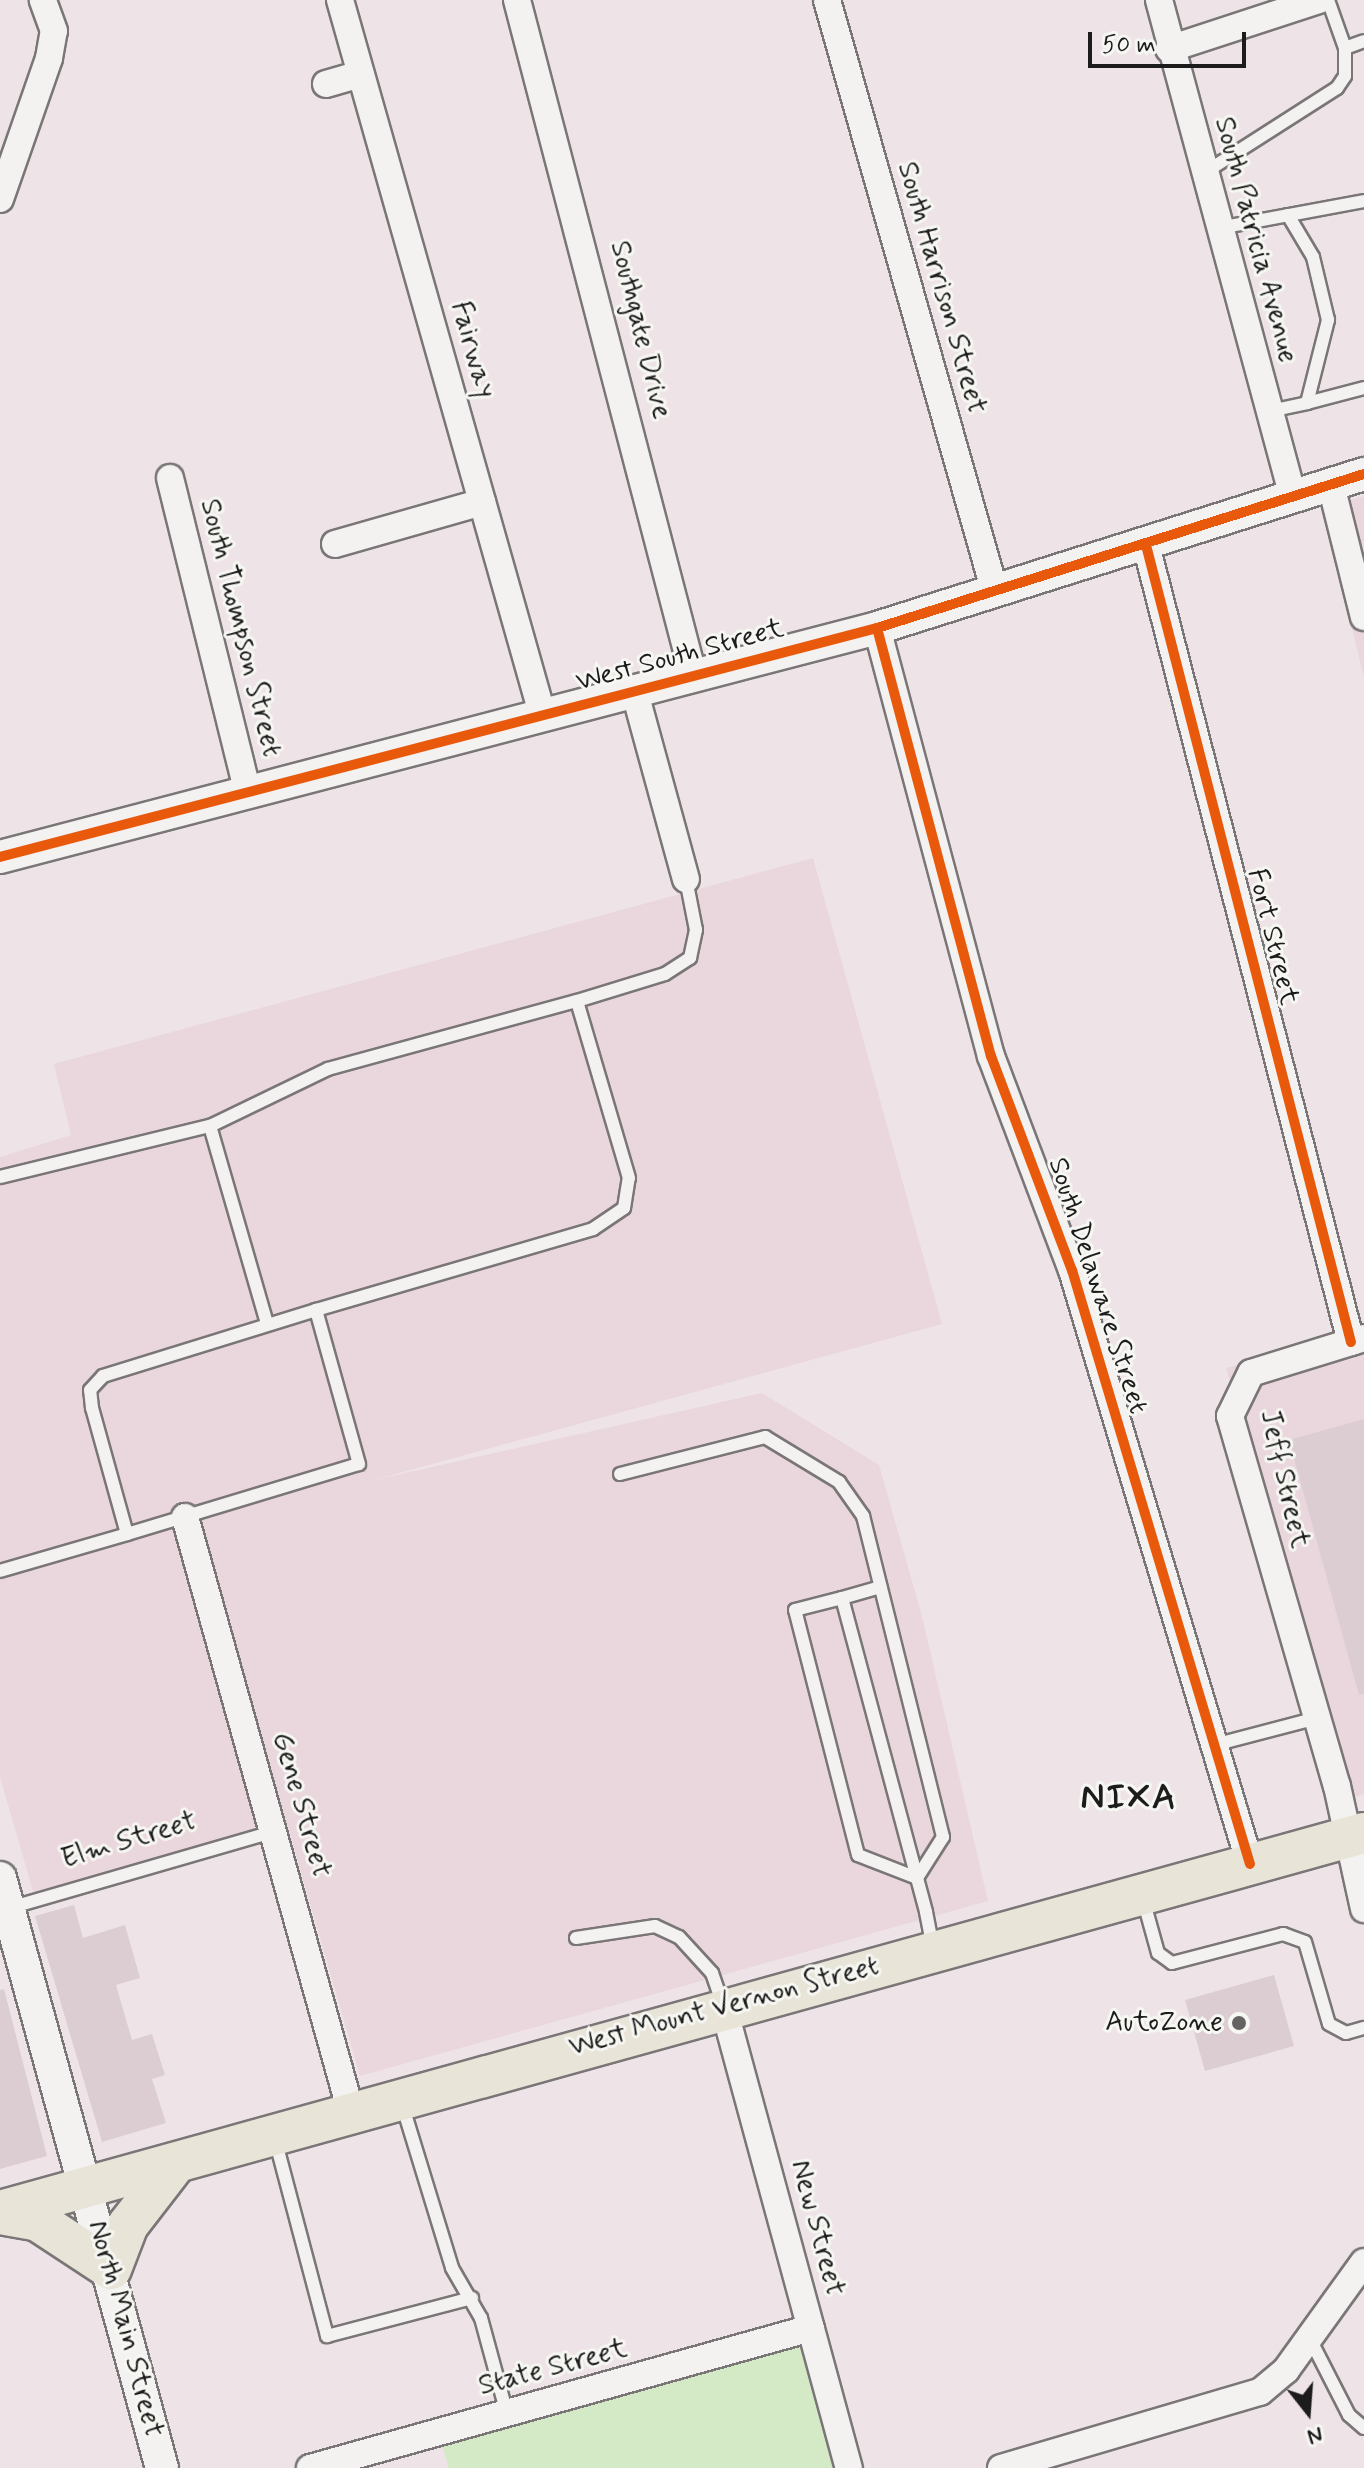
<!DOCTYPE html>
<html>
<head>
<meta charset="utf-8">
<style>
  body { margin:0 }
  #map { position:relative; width:1364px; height:2468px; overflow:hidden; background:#eee4e7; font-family:Mynerve,sans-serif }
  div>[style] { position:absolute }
  .built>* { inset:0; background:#ead6dd }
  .green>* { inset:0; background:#d4e9c6 }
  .building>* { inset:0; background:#dccdd2 }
  .roads { filter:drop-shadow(2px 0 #7a7677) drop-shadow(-2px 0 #7a7677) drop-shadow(0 2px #7a7677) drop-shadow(0 -2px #7a7677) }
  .service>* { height:12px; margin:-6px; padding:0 6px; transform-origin:6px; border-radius:6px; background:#f4f2f1 }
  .minor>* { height:26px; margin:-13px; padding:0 13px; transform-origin:13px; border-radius:13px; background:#f4f2f1 }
  .tertiary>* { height:32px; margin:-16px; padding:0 16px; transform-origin:16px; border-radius:16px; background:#f4f2f1 }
  .primary>* { height:40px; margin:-20px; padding:0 20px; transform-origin:20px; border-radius:20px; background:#e8e4d8 }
  .cycleway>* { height:10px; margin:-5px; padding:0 5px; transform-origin:5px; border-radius:5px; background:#e8590c }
  .dots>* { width:22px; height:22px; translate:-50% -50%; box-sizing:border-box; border:4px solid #f6f6f2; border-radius:50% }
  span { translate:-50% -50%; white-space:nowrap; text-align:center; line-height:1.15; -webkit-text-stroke:6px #f6f6f2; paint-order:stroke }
  .street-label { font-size:28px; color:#1c1c1c }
  .poi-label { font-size:28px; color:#1c1c1c }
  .right { translate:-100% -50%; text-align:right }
  .district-label { font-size:36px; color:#1c1c1c; font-weight:700; letter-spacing:2px }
  .north { position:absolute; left:1268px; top:2372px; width:80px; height:80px; -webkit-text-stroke:6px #f6f6f2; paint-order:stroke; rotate:163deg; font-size:22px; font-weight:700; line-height:32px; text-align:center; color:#1c1c1c }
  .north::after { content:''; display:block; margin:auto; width:28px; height:36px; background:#1c1c1c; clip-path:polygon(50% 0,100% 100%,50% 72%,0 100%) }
  .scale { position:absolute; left:1088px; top:32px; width:158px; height:36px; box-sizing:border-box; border:4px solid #1c1c1c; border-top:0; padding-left:10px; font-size:24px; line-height:28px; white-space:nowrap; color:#1c1c1c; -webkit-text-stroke:6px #f6f6f2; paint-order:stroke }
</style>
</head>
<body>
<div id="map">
  <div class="built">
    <div style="clip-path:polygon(1364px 496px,1364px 678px,1323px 508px)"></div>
    <div style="clip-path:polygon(813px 858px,942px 1324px,374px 1480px,762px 1393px,879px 1465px,922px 1616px,988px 1901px,360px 2076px,287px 1824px,35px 1898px,0 1777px,0 1157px,71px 1135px,54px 1064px)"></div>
    <div style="clip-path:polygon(1364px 1330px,1364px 1794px,1352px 1798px,1226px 1368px)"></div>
  </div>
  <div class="green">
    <div style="clip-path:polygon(810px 2343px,841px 2468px,449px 2468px,442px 2445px)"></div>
  </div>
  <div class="building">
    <div style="clip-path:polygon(1364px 1419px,1364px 1694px,1359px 1695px,1289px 1440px)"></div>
    <div style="clip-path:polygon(74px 1905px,83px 1938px,125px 1925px,140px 1978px,116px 1985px,132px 2040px,152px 2034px,165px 2075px,152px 2079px,166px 2123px,102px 2142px,35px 1916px)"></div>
    <div style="clip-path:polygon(1274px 1975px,1294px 2046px,1205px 2071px,1185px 2000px)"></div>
    <div style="clip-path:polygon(4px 1989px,47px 2156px,0 2169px,0 1990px)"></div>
  </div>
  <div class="roads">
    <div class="service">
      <div style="left:1328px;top:0;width:51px;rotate:70.5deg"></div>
      <div style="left:1204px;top:173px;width:158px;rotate:-32.6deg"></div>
      <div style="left:1337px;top:88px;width:14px;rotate:-56deg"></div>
      <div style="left:1345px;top:76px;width:28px;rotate:-90deg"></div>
      <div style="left:1345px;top:48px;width:20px;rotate:-20deg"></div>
      <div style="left:1219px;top:228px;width:147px;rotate:-10.5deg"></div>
      <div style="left:1307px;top:403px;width:59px;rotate:-14.7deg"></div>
      <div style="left:1270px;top:411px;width:38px;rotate:-12deg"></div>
      <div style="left:1307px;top:403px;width:86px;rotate:-75.8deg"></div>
      <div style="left:1328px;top:320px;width:65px;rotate:-103.4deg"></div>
      <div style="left:1313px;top:257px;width:49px;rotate:-120.8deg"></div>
      <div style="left:210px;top:1126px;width:206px;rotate:73.9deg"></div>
      <div style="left:0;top:1177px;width:216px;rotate:-13.7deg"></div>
      <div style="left:210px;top:1126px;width:131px;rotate:-25.8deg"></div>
      <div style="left:328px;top:1069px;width:258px;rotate:-15.3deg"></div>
      <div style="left:620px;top:1474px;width:150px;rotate:-14.3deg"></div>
      <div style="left:765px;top:1437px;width:87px;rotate:31.3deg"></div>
      <div style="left:839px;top:1482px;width:42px;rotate:54.8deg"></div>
      <div style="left:863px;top:1516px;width:331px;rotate:76deg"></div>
      <div style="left:943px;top:1837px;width:49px;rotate:122.4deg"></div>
      <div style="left:127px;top:1534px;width:242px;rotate:-16.8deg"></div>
      <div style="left:359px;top:1464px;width:160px;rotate:-105.6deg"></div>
      <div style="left:316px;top:1310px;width:289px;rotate:-16.3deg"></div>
      <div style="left:593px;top:1229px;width:37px;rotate:-34deg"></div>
      <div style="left:624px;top:1208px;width:30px;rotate:-81deg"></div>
      <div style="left:629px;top:1178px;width:184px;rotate:-106.4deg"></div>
      <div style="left:577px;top:1001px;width:92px;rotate:-17.1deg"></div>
      <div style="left:665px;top:974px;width:30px;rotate:-33deg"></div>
      <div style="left:690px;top:958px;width:29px;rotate:-78deg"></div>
      <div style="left:696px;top:930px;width:52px;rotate:-101.1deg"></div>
      <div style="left:0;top:1571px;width:132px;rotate:-16.2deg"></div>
      <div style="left:127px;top:1534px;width:131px;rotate:-105.5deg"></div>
      <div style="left:92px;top:1408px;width:18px;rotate:-96deg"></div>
      <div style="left:90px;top:1390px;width:19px;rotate:-47deg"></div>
      <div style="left:103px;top:1376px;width:223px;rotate:-17.2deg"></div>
      <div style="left:842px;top:1598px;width:40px;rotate:-16deg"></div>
      <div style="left:1214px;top:1745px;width:106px;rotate:-14.7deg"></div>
      <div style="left:917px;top:1878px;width:63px;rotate:-158.7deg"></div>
      <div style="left:858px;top:1855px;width:253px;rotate:-104.4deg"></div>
      <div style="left:795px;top:1610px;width:49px;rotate:-14.3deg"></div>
      <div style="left:842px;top:1598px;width:290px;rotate:75deg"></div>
      <div style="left:917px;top:1878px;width:35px;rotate:75deg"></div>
      <div style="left:926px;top:1912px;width:36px;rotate:79deg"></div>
      <div style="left:1143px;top:1899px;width:56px;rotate:74.5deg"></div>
      <div style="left:1158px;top:1953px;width:17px;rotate:36deg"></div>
      <div style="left:1172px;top:1963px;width:115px;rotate:-14.6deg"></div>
      <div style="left:1283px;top:1934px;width:23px;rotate:20deg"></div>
      <div style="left:1305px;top:1942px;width:85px;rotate:73.7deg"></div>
      <div style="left:1329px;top:2024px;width:19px;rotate:28deg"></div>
      <div style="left:1346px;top:2033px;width:19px;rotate:-16deg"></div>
      <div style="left:9px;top:1908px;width:277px;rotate:-16.1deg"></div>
      <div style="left:576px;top:1938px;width:80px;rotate:-8.6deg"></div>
      <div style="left:655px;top:1926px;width:26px;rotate:25deg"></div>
      <div style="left:679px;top:1937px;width:49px;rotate:47.5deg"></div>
      <div style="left:712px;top:1973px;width:34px;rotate:71deg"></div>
      <div style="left:402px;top:2104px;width:171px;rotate:73deg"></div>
      <div style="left:452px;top:2268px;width:58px;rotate:59.9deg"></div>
      <div style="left:481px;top:2318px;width:99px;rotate:74.8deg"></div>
      <div style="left:275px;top:2139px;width:204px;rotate:75.2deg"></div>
      <div style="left:327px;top:2336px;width:150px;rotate:-14.7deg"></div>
      <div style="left:1309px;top:2337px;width:88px;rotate:62.9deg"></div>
      <div style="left:1349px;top:2415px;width:20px;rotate:41deg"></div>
    </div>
    <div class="minor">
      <div style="left:340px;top:0;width:745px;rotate:74.19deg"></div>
      <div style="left:517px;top:0;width:701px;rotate:75.37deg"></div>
      <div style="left:827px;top:0;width:615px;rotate:74.16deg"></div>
      <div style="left:1159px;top:0;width:515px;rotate:74.91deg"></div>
      <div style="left:1169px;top:49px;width:158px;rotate:-18.1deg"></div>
      <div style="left:326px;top:84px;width:36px;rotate:-16deg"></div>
      <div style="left:0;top:199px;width:149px;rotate:-70.8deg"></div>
      <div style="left:49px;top:58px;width:27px;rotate:-80deg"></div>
      <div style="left:54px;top:31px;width:33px;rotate:-110deg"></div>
      <div style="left:170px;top:478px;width:325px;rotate:76.1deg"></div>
      <div style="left:1331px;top:485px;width:136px;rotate:76deg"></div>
      <div style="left:335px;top:544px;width:153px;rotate:-15.9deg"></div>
      <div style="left:1146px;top:545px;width:823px;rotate:75.58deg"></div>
      <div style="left:877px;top:628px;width:443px;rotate:75.1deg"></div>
      <div style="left:991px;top:1056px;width:229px;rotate:69.3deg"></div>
      <div style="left:1072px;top:1270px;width:620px;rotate:73.32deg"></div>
      <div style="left:635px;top:693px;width:193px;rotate:74.7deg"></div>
      <div style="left:1364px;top:1338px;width:118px;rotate:162.8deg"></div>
      <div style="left:1251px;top:1373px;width:48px;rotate:116deg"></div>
      <div style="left:1230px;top:1416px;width:385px;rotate:73.9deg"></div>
      <div style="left:1337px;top:1786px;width:126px;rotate:77.6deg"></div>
      <div style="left:185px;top:1517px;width:618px;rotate:74.41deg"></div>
      <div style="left:723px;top:2005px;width:480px;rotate:74.8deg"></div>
      <div style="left:310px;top:2468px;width:520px;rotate:-15.61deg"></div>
      <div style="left:1001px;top:2468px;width:270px;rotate:-16.4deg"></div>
      <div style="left:1260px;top:2392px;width:34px;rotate:-40deg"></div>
      <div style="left:1286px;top:2370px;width:133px;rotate:-54.2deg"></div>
    </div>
    <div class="tertiary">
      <div style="left:0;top:857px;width:906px;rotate:-14.63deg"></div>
      <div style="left:877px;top:628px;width:511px;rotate:-17.55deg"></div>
      <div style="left:0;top:1878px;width:612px;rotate:74.65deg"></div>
    </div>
    <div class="primary">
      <div style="left:0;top:2211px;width:1415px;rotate:-15.49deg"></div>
      <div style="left:0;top:2214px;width:39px;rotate:10deg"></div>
      <div style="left:38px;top:2221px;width:87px;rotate:33.3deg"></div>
      <div style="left:111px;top:2269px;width:47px;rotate:-68.9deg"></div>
      <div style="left:128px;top:2225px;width:72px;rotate:-52.3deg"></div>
    </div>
  </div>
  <div class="cycleway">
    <div style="left:1146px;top:545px;width:823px;rotate:75.58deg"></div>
    <div style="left:877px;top:628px;width:443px;rotate:75.1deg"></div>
    <div style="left:991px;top:1056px;width:229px;rotate:69.3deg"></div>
    <div style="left:1072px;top:1270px;width:620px;rotate:73.32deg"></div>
    <div style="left:0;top:857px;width:906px;rotate:-14.63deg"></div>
    <div style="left:877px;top:628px;width:511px;rotate:-17.55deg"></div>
  </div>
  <div class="dots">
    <div style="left:1239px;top:2023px;background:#666263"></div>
  </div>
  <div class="street-label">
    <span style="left:1255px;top:240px;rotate:75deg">South Patricia Avenue</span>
    <span style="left:941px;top:288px;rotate:74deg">South Harrison Street</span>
    <span style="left:640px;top:330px;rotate:76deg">Southgate Drive</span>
    <span style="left:472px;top:350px;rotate:74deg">Fairway</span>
    <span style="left:240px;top:628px;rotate:76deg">South Thompson Street</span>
    <span style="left:680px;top:656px;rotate:-15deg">West South Street</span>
    <span style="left:1272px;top:937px;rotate:76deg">Fort Street</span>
    <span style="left:1097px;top:1286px;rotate:72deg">South Delaware Street</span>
    <span style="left:1284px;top:1479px;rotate:77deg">Jeff Street</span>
    <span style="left:301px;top:1805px;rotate:74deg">Gene Street</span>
    <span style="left:129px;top:1841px;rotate:-17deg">Elm Street</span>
    <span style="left:724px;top:2007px;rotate:-15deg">West Mount Vernon Street</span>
    <span style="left:817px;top:2228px;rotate:75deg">New Street</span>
    <span style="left:125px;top:2329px;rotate:75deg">North Main Street</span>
    <span style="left:553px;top:2368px;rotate:-15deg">State Street</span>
  </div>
  <div class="poi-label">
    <span class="right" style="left:1223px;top:2023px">AutoZone</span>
  </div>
  <div class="district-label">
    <span style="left:1129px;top:1799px">NIXA</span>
  </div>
  <div class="north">N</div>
  <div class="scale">50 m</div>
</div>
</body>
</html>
